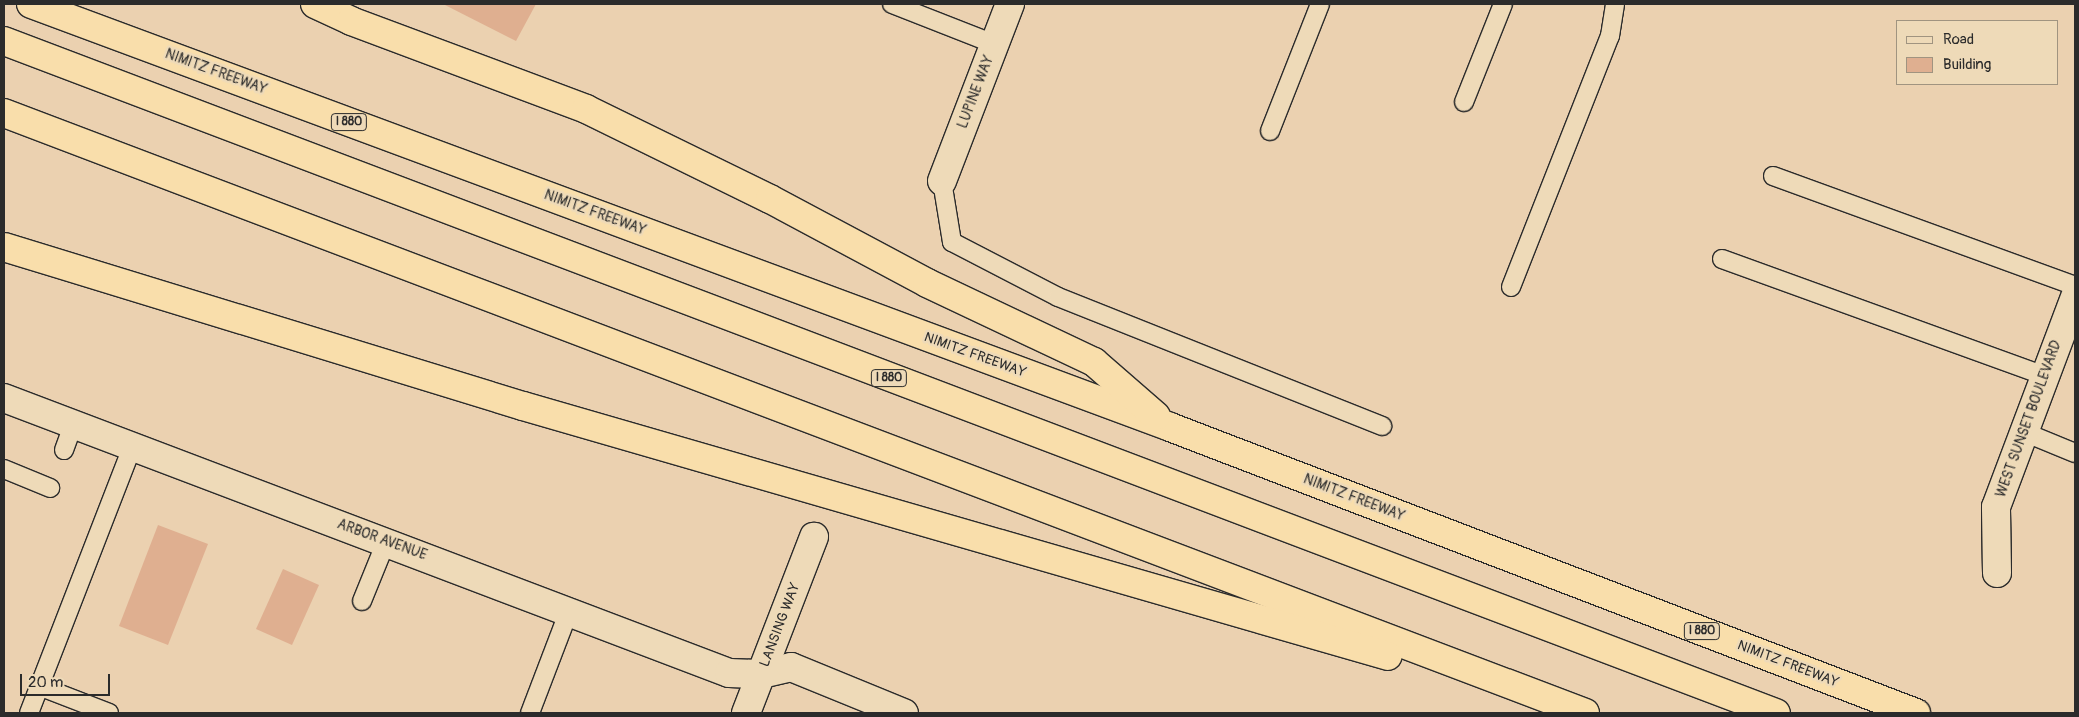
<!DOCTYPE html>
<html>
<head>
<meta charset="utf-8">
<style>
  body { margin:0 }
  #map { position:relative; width:2079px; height:717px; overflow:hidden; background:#ebd1b0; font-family:Pangolin,sans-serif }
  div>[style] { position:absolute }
  .building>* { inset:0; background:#dfaf90 }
  .roads { filter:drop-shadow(1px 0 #2b2b2b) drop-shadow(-1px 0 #2b2b2b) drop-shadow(0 1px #2b2b2b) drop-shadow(0 -1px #2b2b2b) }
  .service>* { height:18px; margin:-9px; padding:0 9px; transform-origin:9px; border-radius:9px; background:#eedab8 }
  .minor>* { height:28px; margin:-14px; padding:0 14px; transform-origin:14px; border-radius:14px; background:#eedab8 }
  .motorway>* { height:28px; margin:-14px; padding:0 14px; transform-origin:14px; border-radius:14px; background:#f9deab }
  span { translate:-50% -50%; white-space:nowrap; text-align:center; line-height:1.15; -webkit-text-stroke:5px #eedab8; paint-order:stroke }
  .shield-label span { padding:1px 4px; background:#eedab8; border:1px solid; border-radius:4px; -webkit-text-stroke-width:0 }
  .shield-label { font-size:12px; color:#2b2b2b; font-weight:700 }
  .street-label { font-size:14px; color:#2b2b2b }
  .frame { position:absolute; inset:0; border:5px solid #2b2b2b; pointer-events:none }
  .legend { position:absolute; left:1896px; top:20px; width:162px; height:65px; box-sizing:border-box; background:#eedab8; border:1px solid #a09480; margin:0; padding:6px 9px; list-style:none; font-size:15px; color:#2b2b2b }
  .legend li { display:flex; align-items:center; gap:10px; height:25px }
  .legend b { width:25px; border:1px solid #a09480 }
  .scale { position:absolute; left:20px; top:674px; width:90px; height:22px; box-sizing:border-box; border:2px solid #2b2b2b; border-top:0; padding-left:6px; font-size:15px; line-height:18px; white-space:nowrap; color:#2b2b2b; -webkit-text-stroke:4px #eedab8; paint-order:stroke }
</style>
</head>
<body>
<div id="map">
  <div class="building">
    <div style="clip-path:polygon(443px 4px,536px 4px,516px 41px)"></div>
    <div style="clip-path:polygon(158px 525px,208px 544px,168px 645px,119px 626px)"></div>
    <div style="clip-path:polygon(283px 569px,319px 585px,292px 645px,256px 629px)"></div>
  </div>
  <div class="roads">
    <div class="service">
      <div style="left:892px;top:4px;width:110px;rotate:21.4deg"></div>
      <div style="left:1464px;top:102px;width:105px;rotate:-68.3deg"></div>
      <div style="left:1270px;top:131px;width:136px;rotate:-68.5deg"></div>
      <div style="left:1773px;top:176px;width:321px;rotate:20deg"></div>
      <div style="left:942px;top:181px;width:62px;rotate:80.7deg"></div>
      <div style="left:952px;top:242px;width:119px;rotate:27.4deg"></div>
      <div style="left:1058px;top:297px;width:349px;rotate:21.7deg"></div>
      <div style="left:1722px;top:259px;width:344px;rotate:19.9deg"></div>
      <div style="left:1511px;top:287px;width:270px;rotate:-68.5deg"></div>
      <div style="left:1610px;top:36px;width:32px;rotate:-81deg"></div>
      <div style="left:2024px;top:432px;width:55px;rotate:22.4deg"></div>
      <div style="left:64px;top:450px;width:27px;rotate:-70deg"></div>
      <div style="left:4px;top:469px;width:50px;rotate:22.4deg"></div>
      <div style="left:362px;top:601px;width:64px;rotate:-67.9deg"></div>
      <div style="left:39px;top:686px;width:75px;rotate:21.1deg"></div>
      <div style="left:29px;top:713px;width:285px;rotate:-68.8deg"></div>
      <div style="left:530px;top:713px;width:109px;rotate:-69.1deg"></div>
    </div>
    <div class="minor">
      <div style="left:942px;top:181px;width:190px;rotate:-69deg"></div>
      <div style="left:4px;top:398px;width:775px;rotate:20.77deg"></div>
      <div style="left:729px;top:673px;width:32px;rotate:2deg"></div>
      <div style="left:761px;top:674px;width:31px;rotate:-13deg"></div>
      <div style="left:791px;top:667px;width:122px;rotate:22.2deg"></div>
      <div style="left:1997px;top:573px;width:66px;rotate:-90.9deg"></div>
      <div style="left:1996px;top:507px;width:224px;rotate:-69.4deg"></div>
      <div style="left:746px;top:713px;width:189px;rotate:-68.9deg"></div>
    </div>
    <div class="motorway">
      <div style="left:31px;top:4px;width:1215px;rotate:20.37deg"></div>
      <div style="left:1170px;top:427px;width:799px;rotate:20.98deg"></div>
      <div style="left:315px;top:4px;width:40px;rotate:25deg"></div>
      <div style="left:351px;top:21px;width:251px;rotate:20.5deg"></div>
      <div style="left:586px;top:109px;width:205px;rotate:26.1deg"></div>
      <div style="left:770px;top:199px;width:178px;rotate:28.1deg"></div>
      <div style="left:927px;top:283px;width:185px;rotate:25.3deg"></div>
      <div style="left:1094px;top:362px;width:82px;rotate:41.1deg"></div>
      <div style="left:4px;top:41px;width:1895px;rotate:20.77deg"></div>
      <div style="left:4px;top:113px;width:1691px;rotate:20.78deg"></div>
      <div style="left:4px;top:247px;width:543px;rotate:17.03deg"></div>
      <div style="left:523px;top:406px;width:900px;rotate:16.12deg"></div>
    </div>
  </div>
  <div class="shield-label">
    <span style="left:349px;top:122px">I 880</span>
    <span style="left:889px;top:378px">I 880</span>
    <span style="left:1702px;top:631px">I 880</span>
  </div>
  <div class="street-label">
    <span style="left:216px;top:72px;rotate:20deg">NIMITZ FREEWAY</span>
    <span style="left:976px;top:92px;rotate:-69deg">LUPINE WAY</span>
    <span style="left:595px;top:213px;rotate:20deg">NIMITZ FREEWAY</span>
    <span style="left:975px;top:355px;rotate:20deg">NIMITZ FREEWAY</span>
    <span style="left:2029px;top:419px;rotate:-70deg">WEST SUNSET BOULEVARD</span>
    <span style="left:1354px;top:498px;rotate:21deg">NIMITZ FREEWAY</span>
    <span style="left:382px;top:540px;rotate:20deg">ARBOR AVENUE</span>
    <span style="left:780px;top:625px;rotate:-69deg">LANSING WAY</span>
    <span style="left:1788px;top:664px;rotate:21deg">NIMITZ FREEWAY</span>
  </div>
  <div class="frame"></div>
  <ul class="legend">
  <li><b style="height:6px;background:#eedab8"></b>Road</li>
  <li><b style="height:14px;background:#dfaf90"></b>Building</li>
  </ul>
  <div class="scale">20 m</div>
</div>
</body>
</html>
